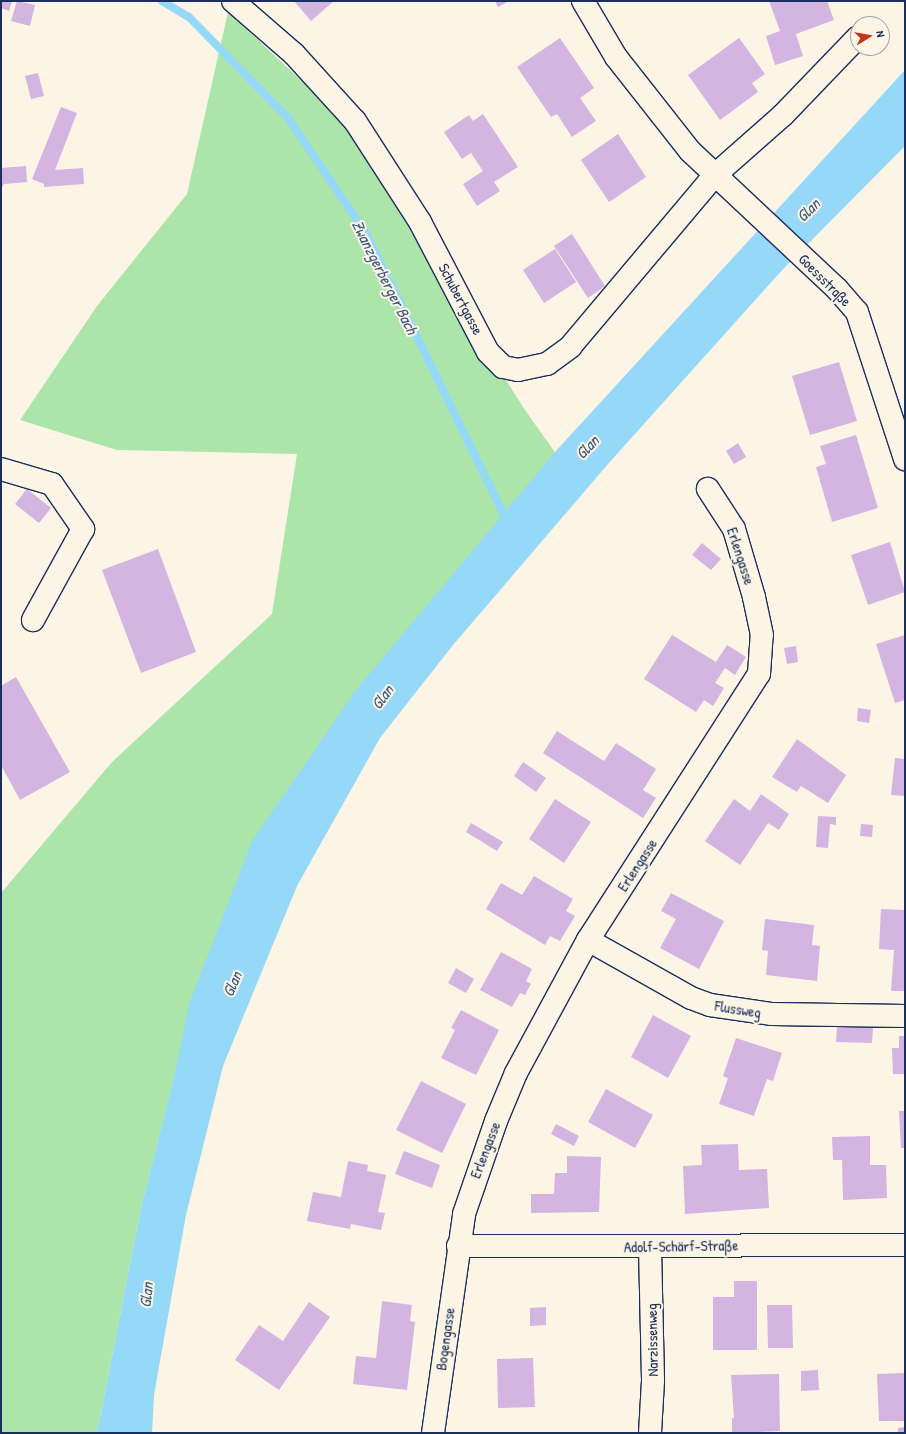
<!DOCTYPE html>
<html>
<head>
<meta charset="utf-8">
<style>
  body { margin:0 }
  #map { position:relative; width:906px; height:1434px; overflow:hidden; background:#fcf5e5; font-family:"Patrick Hand",sans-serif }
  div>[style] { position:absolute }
  .green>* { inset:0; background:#abe5aa }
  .water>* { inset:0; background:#96d8f7 }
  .stream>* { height:8px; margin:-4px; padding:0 4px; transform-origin:4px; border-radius:4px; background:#96d8f7 }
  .building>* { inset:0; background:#d4b4e0 }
  .roads { filter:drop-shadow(1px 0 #1b2f5e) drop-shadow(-1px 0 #1b2f5e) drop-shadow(0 1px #1b2f5e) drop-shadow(0 -1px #1b2f5e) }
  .street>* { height:22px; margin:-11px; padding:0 11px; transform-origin:11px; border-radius:11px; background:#fcf5e5 }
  span { translate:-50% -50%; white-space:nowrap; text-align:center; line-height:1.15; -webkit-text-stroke:4px #fcf5e5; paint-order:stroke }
  .street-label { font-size:15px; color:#1b2f5e }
  .water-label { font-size:16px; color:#3a5984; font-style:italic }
  .frame { position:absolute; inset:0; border:2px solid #1b2f5e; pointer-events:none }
  .north { position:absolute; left:850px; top:16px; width:40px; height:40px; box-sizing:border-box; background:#fcf5e5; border:1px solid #a2a6af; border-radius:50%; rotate:79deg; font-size:11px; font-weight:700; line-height:16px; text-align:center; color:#1b2f5e }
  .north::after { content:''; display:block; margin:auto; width:14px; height:18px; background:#c8321e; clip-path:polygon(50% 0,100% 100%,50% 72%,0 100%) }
</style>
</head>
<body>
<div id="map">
  <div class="green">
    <div style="clip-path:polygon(228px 12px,339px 116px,525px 410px,562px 462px,436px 618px,180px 1055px,141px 1208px,97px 1433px,1px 1433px,1px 893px,112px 762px,272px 614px,297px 454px,117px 450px,20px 420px,97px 306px,187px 194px)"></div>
  </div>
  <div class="water">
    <div style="clip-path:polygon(905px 70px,905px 146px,785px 267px,608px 464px,453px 645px,380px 738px,297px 886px,223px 1066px,186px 1215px,154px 1395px,152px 1433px,97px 1433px,141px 1208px,173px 1082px,189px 1004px,252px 841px,356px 690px,555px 452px)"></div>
  </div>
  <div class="stream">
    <div style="left:162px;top:1px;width:31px;rotate:31deg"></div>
    <div style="left:189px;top:17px;width:141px;rotate:45.6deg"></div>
    <div style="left:288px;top:118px;width:139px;rotate:55.9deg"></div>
    <div style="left:366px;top:233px;width:323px;rotate:63.9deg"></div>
  </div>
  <div class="building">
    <div style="clip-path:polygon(1px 1px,12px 1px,9px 11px,1px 8px)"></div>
    <div style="clip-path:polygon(17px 1px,35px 5px,30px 26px,11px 21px)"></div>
    <div style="clip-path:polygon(294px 1px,334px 1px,311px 21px)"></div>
    <div style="clip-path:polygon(495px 1px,509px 1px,498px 7px)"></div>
    <div style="clip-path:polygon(769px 1px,827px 1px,834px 20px,796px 34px,803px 56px,775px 65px,766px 36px,780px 31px)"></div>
    <div style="clip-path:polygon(560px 38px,594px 88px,580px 98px,596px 121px,572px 137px,557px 114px,551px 117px,517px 67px)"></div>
    <div style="clip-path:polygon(739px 38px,765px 74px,752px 83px,758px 92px,720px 120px,688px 75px)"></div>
    <div style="clip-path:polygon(38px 73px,44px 96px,31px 99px,25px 76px)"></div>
    <div style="clip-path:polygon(61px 107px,77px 113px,55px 170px,83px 168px,84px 184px,44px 187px,44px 184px,32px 179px)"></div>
    <div style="clip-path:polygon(483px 114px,518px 167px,494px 182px,500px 191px,477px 206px,463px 184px,483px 171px,471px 153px,462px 159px,444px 132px,469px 115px,473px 121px)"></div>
    <div style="clip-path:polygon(618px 134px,646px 177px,609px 202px,581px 160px)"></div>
    <div style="clip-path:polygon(26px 166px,27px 182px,4px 184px,1px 189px,1px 168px)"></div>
    <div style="clip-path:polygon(572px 234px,605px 286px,588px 298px,554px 246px)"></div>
    <div style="clip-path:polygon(555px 249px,576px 282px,544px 303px,523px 270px)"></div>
    <div style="clip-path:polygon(839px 362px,857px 421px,810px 435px,792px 376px)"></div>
    <div style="clip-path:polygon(856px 435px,878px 508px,832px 522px,816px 467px,826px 464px,820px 446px)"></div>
    <div style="clip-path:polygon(738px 443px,746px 457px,734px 464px,726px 451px)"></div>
    <div style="clip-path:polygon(27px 489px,51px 508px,39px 523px,15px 504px)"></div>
    <div style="clip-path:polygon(890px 542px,905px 592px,868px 605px,851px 555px)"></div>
    <div style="clip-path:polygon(702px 543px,721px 559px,711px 570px,692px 555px)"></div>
    <div style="clip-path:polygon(158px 549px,196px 652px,141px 673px,102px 570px)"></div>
    <div style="clip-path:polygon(672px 635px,716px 662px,727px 645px,746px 657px,735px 675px,725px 668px,715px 683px,724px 688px,713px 706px,704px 700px,696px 712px,644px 679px)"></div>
    <div style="clip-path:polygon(905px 635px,905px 700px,895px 703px,876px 644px)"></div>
    <div style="clip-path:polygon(796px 646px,798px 662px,787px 664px,784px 648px)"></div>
    <div style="clip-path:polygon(16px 677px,70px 772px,20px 800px,1px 765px,1px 686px)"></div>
    <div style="clip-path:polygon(858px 708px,871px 710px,869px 723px,857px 721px)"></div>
    <div style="clip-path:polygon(557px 731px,604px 761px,616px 743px,656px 769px,643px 790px,656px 798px,643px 818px,543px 753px)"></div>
    <div style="clip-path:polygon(797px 739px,846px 775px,828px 803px,801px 786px,797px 792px,772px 777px)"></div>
    <div style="clip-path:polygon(895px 758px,905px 759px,905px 796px,891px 795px)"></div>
    <div style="clip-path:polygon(523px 762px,546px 778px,536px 792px,514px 776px)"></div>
    <div style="clip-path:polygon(761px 794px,789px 814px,779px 830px,768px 823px,740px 865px,705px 841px,734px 799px,750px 811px)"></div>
    <div style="clip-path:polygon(555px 799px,591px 822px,564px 863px,529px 839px)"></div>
    <div style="clip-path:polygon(818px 816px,836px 817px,836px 825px,830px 824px,828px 848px,816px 847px)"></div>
    <div style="clip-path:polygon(471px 823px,503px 842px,497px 851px,466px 832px)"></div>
    <div style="clip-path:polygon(861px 824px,873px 825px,872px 837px,860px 836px)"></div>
    <div style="clip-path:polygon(534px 876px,573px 899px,566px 911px,575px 916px,560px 941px,550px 936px,545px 945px,486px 909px,501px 883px,522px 895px)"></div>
    <div style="clip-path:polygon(671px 893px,724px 921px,699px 969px,660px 948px,676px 919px,661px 911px)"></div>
    <div style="clip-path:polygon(881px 909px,905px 910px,905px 991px,891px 991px,894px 950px,879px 949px)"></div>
    <div style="clip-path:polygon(765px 919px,814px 925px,812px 945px,820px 946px,817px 981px,766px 975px,768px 951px,762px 950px)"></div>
    <div style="clip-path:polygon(501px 952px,532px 969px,526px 981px,531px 984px,525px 995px,520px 993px,512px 1007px,480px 990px)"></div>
    <div style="clip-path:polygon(456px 968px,474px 979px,466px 993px,448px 983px)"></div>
    <div style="clip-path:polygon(461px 1010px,499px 1030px,476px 1075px,441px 1058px,455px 1030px,451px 1028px)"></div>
    <div style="clip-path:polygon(653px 1015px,691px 1036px,668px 1078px,631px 1057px)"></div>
    <div style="clip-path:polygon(837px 1027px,873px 1027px,872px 1043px,836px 1042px)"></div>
    <div style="clip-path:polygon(899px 1036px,905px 1036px,905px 1074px,893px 1074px,892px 1048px,899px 1048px)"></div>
    <div style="clip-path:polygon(736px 1038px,782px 1053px,773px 1081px,767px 1079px,754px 1116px,719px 1104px,728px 1078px,723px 1076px)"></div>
    <div style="clip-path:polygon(421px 1081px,466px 1104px,442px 1153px,396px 1130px)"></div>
    <div style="clip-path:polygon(606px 1089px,653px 1115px,635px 1148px,588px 1122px)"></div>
    <div style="clip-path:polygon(899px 1111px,905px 1111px,905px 1148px,901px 1148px)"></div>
    <div style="clip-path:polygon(556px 1124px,579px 1136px,574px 1146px,551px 1134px)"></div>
    <div style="clip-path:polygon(870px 1136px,870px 1165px,886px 1165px,887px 1198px,843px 1200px,842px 1160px,833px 1160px,832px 1137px)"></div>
    <div style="clip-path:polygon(738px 1144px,739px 1170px,767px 1169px,769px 1208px,685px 1214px,683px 1166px,702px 1165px,701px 1145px)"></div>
    <div style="clip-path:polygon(404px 1151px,440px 1165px,432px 1188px,395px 1174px)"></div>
    <div style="clip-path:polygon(567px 1156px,601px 1157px,599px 1212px,531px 1213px,531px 1194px,554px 1194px,555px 1173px,567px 1173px)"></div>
    <div style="clip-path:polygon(348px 1161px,368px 1165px,367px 1171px,386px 1175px,378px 1212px,385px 1213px,381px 1230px,351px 1224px,350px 1229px,307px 1221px,313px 1192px,341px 1197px)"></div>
    <div style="clip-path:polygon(734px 1281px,757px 1281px,757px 1350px,713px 1350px,713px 1297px,734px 1297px)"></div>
    <div style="clip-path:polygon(382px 1301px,412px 1305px,410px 1321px,415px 1322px,407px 1390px,353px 1384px,356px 1356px,376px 1358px)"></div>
    <div style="clip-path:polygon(309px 1302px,330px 1317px,279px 1390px,235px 1360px,259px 1325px,283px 1341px)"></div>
    <div style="clip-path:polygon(767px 1305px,792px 1305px,793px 1348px,768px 1348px)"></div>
    <div style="clip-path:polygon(546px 1307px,546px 1325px,530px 1326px,530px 1308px)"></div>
    <div style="clip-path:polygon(533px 1358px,535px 1407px,498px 1408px,497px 1359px)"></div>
    <div style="clip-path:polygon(818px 1370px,819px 1390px,801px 1391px,801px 1371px)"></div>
    <div style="clip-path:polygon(905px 1373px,905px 1421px,879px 1421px,877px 1374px)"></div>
    <div style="clip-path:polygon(779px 1374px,780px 1431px,732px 1433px,732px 1418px,734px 1418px,731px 1375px)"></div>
    <div style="clip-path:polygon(905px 1427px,905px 1433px,898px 1433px,898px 1428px)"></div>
  </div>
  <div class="roads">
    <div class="street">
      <div style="left:233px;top:1px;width:81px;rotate:41deg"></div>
      <div style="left:294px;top:54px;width:91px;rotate:47.7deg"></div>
      <div style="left:355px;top:121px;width:120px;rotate:57.2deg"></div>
      <div style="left:420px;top:222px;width:147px;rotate:62.4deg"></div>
      <div style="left:488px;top:352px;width:21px;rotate:45deg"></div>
      <div style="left:503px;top:367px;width:15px;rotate:11deg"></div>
      <div style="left:518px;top:370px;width:30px;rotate:-12deg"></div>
      <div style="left:547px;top:364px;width:29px;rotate:-36deg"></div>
      <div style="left:570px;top:347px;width:225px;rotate:-49.9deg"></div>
      <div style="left:715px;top:175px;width:91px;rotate:-41.4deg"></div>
      <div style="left:783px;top:115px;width:108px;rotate:-46.1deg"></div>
      <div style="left:583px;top:1px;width:65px;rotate:59.5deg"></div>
      <div style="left:616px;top:57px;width:120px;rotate:51.8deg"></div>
      <div style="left:690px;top:151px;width:202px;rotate:43.2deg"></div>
      <div style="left:837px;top:289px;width:30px;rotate:49deg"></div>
      <div style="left:857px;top:312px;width:155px;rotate:71.9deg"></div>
      <div style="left:1px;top:469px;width:53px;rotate:16.4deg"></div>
      <div style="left:52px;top:484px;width:55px;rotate:55.4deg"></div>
      <div style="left:83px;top:529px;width:104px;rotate:118.8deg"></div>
      <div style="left:588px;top:940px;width:118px;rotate:29.4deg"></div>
      <div style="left:691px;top:998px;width:20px;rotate:20deg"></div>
      <div style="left:710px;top:1005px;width:63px;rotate:8.3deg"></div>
      <div style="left:772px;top:1014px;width:133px;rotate:0.9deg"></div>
      <div style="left:458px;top:1246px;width:447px;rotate:-0.1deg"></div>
      <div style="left:650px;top:1247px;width:134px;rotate:88.7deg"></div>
      <div style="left:653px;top:1381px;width:52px;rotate:93.3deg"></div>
      <div style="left:433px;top:1433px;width:221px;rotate:-81.9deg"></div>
      <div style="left:464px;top:1214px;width:98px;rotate:-71deg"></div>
      <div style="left:496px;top:1121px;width:52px;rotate:-67.4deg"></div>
      <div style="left:516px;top:1073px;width:151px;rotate:-61.6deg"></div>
      <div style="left:588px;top:940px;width:316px;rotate:-57.3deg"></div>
      <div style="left:759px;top:674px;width:39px;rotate:-86deg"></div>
      <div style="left:762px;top:635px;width:39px;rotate:-102deg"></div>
      <div style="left:754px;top:597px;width:71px;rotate:-106.4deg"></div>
      <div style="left:734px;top:529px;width:48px;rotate:-123deg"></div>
    </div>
  </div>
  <div class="street-label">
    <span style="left:825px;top:280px;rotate:45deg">Goessstraße</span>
    <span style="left:461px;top:299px;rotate:62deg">Schubertgasse</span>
    <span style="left:741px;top:556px;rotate:72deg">Erlengasse</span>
    <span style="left:637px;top:865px;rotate:-57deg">Erlengasse</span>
    <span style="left:738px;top:1009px;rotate:9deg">Flussweg</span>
    <span style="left:485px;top:1150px;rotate:-69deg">Erlengasse</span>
    <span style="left:681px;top:1246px;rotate:-1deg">Adolf-Schärf-Straße</span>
    <span style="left:445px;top:1339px;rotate:-82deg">Bogengasse</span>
    <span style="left:652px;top:1340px;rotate:-91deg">Narzissenweg</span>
  </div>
  <div class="water-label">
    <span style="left:808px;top:210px;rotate:-45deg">Glan</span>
    <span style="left:385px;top:277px;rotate:63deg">Zwanzgerberger Bach</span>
    <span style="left:587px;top:447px;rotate:-47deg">Glan</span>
    <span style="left:382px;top:697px;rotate:-54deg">Glan</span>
    <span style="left:232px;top:984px;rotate:-67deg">Glan</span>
    <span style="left:146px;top:1295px;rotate:-84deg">Glan</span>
  </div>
  <div class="frame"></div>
  <div class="north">N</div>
</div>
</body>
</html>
